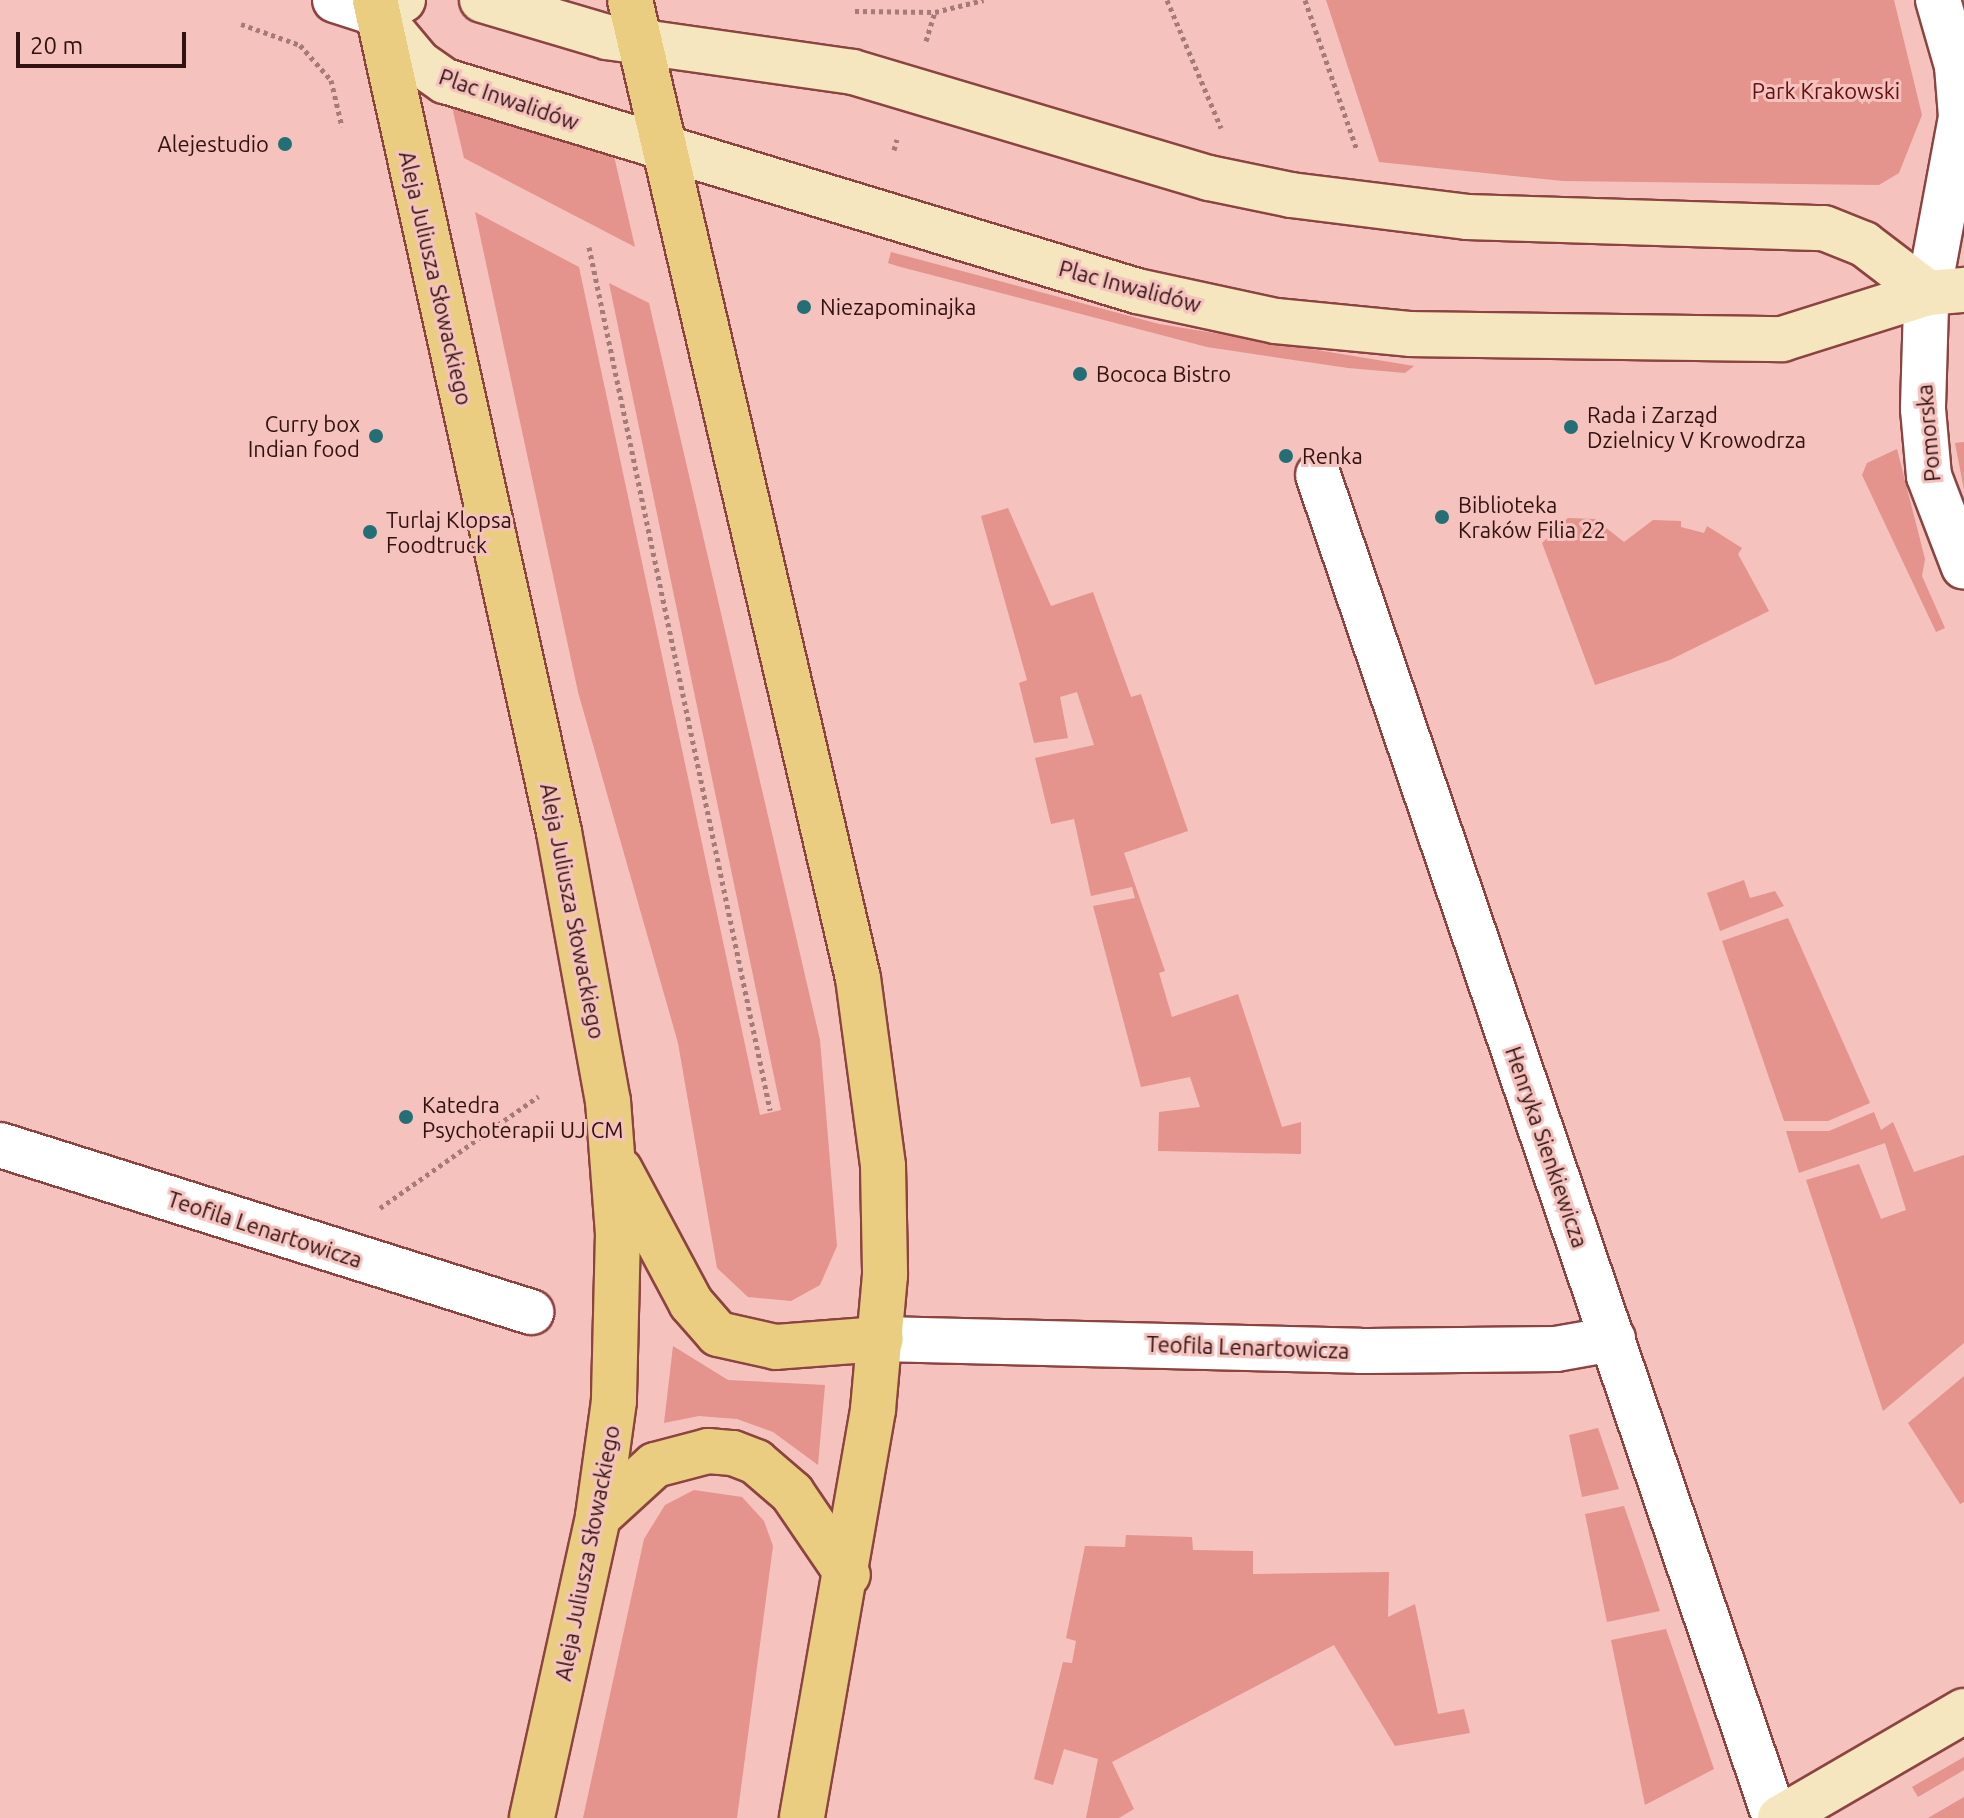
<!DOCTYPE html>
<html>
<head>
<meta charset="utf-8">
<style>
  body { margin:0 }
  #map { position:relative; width:1964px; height:1818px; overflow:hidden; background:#f5c2be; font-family:Ubuntu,sans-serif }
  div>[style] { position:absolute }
  .green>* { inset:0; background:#e4938d }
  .path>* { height:5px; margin-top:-2.5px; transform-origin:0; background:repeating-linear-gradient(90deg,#a57b78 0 4px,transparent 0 8px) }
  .roads { filter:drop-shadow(2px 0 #8b4440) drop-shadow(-2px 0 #8b4440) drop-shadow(0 2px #8b4440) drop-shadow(0 -2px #8b4440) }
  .street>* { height:44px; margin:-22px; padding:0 22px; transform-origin:22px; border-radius:22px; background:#fff }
  .secondary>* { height:44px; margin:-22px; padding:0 22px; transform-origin:22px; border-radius:22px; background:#f5e6c0 }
  .primary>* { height:44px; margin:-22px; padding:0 22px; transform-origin:22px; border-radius:22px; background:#ebcd81 }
  .dots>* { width:22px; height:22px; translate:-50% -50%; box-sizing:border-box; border:4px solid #f5c2be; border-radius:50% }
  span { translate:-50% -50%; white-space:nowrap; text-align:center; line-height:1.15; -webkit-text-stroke:6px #f5c2be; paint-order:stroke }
  .park-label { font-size:22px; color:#610f13 }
  .street-label { font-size:22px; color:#301211 }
  .poi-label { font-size:22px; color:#301211 }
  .right { translate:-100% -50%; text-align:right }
  .left { translate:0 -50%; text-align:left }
  .scale { position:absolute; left:16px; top:32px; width:170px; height:36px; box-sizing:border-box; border:4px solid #301211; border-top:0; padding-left:10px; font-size:24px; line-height:28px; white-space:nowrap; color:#301211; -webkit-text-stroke:6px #f5c2be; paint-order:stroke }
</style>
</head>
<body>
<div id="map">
  <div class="green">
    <div style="clip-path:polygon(1326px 0,1894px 0,1922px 115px,1899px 173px,1879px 185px,1563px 181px,1379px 162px)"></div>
    <div style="clip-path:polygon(452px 107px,614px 156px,635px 247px,464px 158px)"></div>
    <div style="clip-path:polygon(475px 212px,579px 267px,760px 1115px,781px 1110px,609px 283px,649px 303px,820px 1040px,837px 1246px,820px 1285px,791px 1301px,748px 1297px,717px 1268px,678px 1043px,578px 692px)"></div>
    <div style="clip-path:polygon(891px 252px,1159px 324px,1414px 366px,1405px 373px,1348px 368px,1207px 347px,897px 266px,888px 263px)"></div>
    <div style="clip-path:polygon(1964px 442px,1964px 490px,1955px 443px)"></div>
    <div style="clip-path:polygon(1897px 449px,1925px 559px,1922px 576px,1945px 628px,1936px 632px,1862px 475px,1867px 463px)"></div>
    <div style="clip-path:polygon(1008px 508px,1051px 606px,1093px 592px,1131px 697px,1141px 694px,1188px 831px,1124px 853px,1165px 971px,1159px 973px,1172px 1017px,1238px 994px,1282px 1127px,1301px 1122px,1301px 1154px,1158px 1151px,1159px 1112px,1200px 1107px,1190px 1077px,1141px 1087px,1093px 906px,1135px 898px,1132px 887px,1091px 896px,1074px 819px,1051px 824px,1035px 758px,1094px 745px,1077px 692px,1060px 697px,1068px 738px,1034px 743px,1019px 683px,1027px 680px,981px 516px)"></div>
    <div style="clip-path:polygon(1568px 518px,1595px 519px,1624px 542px,1653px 520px,1681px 521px,1681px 527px,1704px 533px,1707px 526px,1742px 548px,1738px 554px,1769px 611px,1670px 660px,1595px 685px,1542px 543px)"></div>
    <div style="clip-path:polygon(1744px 880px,1750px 898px,1775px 891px,1784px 906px,1720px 931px,1707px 893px)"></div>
    <div style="clip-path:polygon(1788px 918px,1870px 1103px,1828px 1121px,1784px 1121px,1722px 941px)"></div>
    <div style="clip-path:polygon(1874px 1112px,1881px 1130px,1893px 1122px,1914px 1172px,1964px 1155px,1964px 1343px,1883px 1411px,1806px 1180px,1859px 1164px,1881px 1219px,1906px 1210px,1885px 1143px,1799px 1173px,1786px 1131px,1829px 1131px)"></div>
    <div style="clip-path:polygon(673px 1346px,728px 1380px,825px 1385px,818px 1465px,773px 1432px,737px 1419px,699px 1416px,664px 1423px)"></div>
    <div style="clip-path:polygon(1964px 1376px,1964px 1502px,1960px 1504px,1908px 1423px)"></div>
    <div style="clip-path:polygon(1598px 1428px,1619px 1489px,1582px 1497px,1569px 1435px)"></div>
    <div style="clip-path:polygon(694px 1490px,742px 1497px,764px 1521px,773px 1546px,737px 1818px,583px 1818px,644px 1539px,665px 1505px)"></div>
    <div style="clip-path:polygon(1624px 1506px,1660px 1611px,1607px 1622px,1585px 1514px)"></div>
    <div style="clip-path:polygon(1126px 1535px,1192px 1537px,1193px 1550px,1253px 1551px,1253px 1574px,1389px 1572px,1388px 1617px,1415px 1604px,1438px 1714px,1464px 1709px,1470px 1733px,1395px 1746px,1334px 1645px,1112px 1762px,1134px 1809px,1119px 1818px,1086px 1818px,1098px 1759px,1064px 1749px,1053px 1785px,1034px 1779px,1063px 1662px,1072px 1663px,1076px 1641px,1066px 1638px,1085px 1546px,1125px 1547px)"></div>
    <div style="clip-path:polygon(1666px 1629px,1714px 1769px,1645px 1805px,1611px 1640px)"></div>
    <div style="clip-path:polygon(1964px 1757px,1964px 1770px,1918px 1797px,1912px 1787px)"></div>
    <div style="clip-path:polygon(1964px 1797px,1964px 1818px,1928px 1818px)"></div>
  </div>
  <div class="path">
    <div style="left:1167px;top:0;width:139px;rotate:67.1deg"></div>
    <div style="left:1305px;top:0;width:159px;rotate:70.9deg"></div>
    <div style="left:855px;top:11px;width:80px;rotate:0.7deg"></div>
    <div style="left:935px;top:12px;width:50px;rotate:-13.8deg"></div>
    <div style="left:241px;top:24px;width:63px;rotate:19.6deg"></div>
    <div style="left:300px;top:45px;width:47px;rotate:48.5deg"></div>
    <div style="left:331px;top:80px;width:48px;rotate:76.8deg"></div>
    <div style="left:926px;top:41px;width:30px;rotate:-73deg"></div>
    <div style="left:894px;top:150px;width:11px;rotate:-75deg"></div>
    <div style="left:589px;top:247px;width:882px;rotate:78.15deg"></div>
    <div style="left:380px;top:1208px;width:194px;rotate:-35.2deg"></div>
  </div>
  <div class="roads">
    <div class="street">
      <div style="left:335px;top:0;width:45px;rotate:18deg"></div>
      <div style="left:1938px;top:0;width:69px;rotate:73.9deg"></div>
      <div style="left:1957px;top:66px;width:51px;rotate:85.5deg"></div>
      <div style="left:1961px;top:117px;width:192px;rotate:100.5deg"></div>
      <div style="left:1926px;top:306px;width:103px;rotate:91.7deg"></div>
      <div style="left:1923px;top:409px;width:67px;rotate:84.9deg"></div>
      <div style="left:1929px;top:476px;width:97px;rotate:69deg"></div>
      <div style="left:1318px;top:475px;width:1419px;rotate:71.21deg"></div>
      <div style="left:0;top:1145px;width:557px;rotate:17.46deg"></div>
      <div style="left:881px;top:1339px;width:479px;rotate:1.4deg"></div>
      <div style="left:1360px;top:1351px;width:196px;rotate:-0.6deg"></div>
      <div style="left:1556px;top:1349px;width:58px;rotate:-10deg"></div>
    </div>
    <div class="secondary">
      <div style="left:403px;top:0;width:29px;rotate:151deg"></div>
      <div style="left:378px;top:14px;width:64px;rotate:50.1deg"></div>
      <div style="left:419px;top:63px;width:32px;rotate:35deg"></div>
      <div style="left:445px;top:81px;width:723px;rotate:16.88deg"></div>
      <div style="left:1137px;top:291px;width:142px;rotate:12.2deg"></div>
      <div style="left:1276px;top:321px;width:136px;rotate:5.5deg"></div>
      <div style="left:1411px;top:334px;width:371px;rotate:0.8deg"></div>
      <div style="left:1782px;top:339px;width:153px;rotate:-17.5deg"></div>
      <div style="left:1928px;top:293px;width:36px;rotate:-5deg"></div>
      <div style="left:482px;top:0;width:130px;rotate:16.5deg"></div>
      <div style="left:607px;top:37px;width:248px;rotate:8.1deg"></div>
      <div style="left:853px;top:72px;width:371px;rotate:16.6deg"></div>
      <div style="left:1209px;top:178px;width:84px;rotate:11.7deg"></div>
      <div style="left:1291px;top:195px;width:177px;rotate:7.1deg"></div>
      <div style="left:1467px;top:217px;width:357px;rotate:1.8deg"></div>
      <div style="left:1824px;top:228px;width:43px;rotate:21.8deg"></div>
      <div style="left:1864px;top:244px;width:81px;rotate:37.4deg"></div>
      <div style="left:1780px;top:1818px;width:213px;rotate:-30.2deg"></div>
    </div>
    <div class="primary">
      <div style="left:375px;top:0;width:852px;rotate:77.53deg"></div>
      <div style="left:559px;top:832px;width:273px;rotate:79.7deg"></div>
      <div style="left:608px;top:1101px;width:132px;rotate:85.7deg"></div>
      <div style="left:618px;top:1233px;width:168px;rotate:91.4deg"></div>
      <div style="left:614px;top:1401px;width:117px;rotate:97.9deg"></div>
      <div style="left:598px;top:1517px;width:308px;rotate:102.4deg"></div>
      <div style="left:630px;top:0;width:1004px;rotate:76.88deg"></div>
      <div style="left:858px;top:978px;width:190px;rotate:82.4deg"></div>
      <div style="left:883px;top:1166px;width:109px;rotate:88.9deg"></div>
      <div style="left:885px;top:1275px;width:136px;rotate:95.1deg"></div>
      <div style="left:873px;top:1410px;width:414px;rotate:99.9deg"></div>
      <div style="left:620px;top:1170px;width:151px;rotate:61.9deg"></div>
      <div style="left:691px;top:1303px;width:41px;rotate:48.9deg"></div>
      <div style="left:718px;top:1334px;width:59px;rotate:12.6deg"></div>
      <div style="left:776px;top:1347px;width:105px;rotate:-4.4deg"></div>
      <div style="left:598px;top:1517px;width:77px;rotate:-42.4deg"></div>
      <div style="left:655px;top:1465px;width:55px;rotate:-14.8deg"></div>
      <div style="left:708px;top:1451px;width:25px;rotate:5deg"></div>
      <div style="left:733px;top:1453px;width:25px;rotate:21deg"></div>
      <div style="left:756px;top:1462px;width:48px;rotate:40.7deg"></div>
      <div style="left:792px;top:1493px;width:99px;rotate:55.7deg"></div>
    </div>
  </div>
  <div class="dots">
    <div style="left:285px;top:144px;background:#246f76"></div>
    <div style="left:804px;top:307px;background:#246f76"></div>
    <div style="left:1080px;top:374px;background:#246f76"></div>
    <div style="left:1571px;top:427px;background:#246f76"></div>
    <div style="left:376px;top:436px;background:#246f76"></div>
    <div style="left:1286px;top:456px;background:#246f76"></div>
    <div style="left:1442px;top:517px;background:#246f76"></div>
    <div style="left:370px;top:532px;background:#246f76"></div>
    <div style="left:406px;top:1117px;background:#246f76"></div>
  </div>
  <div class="park-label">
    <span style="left:1826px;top:91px">Park Krakowski</span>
  </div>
  <div class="street-label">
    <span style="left:509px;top:99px;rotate:19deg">Plac Inwalidów</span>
    <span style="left:436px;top:278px;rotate:77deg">Aleja Juliusza Słowackiego</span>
    <span style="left:1130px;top:286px;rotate:15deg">Plac Inwalidów</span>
    <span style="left:1928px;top:433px;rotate:-95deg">Pomorska</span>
    <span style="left:573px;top:911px;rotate:79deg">Aleja Juliusza Słowackiego</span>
    <span style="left:1547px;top:1147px;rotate:71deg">Henryka Sienkiewicza</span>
    <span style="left:265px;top:1229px;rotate:18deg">Teofila Lenartowicza</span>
    <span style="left:1248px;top:1347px;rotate:2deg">Teofila Lenartowicza</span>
    <span style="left:587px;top:1553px;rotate:-79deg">Aleja Juliusza Słowackiego</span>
  </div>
  <div class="poi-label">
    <span class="right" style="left:269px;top:144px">Alejestudio</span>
    <span class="left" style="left:820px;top:307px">Niezapominajka</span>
    <span class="left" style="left:1096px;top:374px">Bococa Bistro</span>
    <span class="left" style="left:1587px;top:427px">Rada i Zarząd<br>Dzielnicy V Krowodrza</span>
    <span class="right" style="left:360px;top:436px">Curry box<br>Indian food</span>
    <span class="left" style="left:1302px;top:456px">Renka</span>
    <span class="left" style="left:1458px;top:517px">Biblioteka<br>Kraków Filia 22</span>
    <span class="left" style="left:386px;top:532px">Turlaj Klopsa<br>Foodtruck</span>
    <span class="left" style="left:422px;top:1117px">Katedra<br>Psychoterapii UJ CM</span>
  </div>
  <div class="scale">20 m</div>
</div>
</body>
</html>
